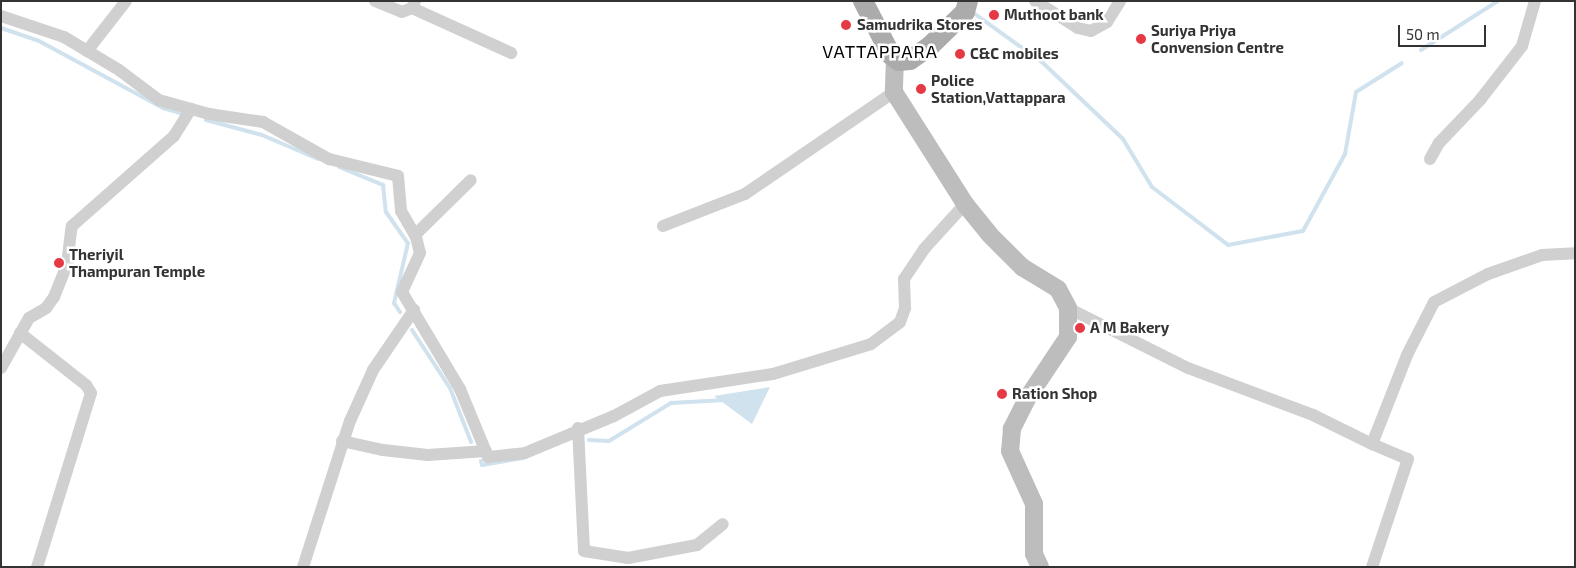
<!DOCTYPE html>
<html>
<head>
<meta charset="utf-8">
<style>
  body { margin:0 }
  #map { position:relative; width:1576px; height:568px; overflow:hidden; background:#fff; font-family:"Exo 2",sans-serif }
  div>[style] { position:absolute }
  .water>* { inset:0; background:#cfe2ee }
  .stream>* { height:4px; margin:-2px; padding:0 2px; transform-origin:2px; border-radius:2px; background:#cfe2ee }
  .street>* { height:12px; margin:-6px; padding:0 6px; transform-origin:6px; border-radius:6px; background:#d0d0d0 }
  .secondary>* { height:18px; margin:-9px; padding:0 9px; transform-origin:9px; border-radius:9px; background:#bdbdbd }
  .primary>* { height:20px; margin:-10px; padding:0 10px; transform-origin:10px; border-radius:10px; background:#ababab }
  .dots>* { width:14px; height:14px; translate:-50% -50%; box-sizing:border-box; border:2px solid #fff; border-radius:50% }
  span { translate:-50% -50%; white-space:nowrap; text-align:center; line-height:1.15; -webkit-text-stroke:5px #fff; paint-order:stroke }
  .poi-label { font-size:15px; color:#333; font-weight:700 }
  .left { translate:0 -50%; text-align:left }
  .quarter-label { font-size:18px; color:#000; letter-spacing:1px }
  .frame { position:absolute; inset:0; border:2px solid #333; pointer-events:none }
  .scale { position:absolute; left:1398px; top:25px; width:88px; height:22px; box-sizing:border-box; border:2px solid #333; border-top:0; padding-left:6px; font-size:15px; line-height:18px; white-space:nowrap; color:#333; -webkit-text-stroke:4px #fff; paint-order:stroke }
</style>
</head>
<body>
<div id="map">
  <div class="water">
    <div style="clip-path:polygon(770px 387px,752px 424px,714px 396px)"></div>
  </div>
  <div class="stream">
    <div style="left:975px;top:14px;width:84px;rotate:35.8deg"></div>
    <div style="left:1043px;top:63px;width:110px;rotate:43.5deg"></div>
    <div style="left:1123px;top:139px;width:56px;rotate:58.9deg"></div>
    <div style="left:1152px;top:187px;width:96px;rotate:37.3deg"></div>
    <div style="left:1228px;top:245px;width:76px;rotate:-10.6deg"></div>
    <div style="left:1303px;top:231px;width:88px;rotate:-61.4deg"></div>
    <div style="left:1345px;top:154px;width:63px;rotate:-79.9deg"></div>
    <div style="left:1356px;top:92px;width:54px;rotate:-32.2deg"></div>
    <div style="left:1px;top:28px;width:40px;rotate:18.9deg"></div>
    <div style="left:39px;top:41px;width:141px;rotate:28.4deg"></div>
    <div style="left:163px;top:108px;width:19px;rotate:16deg"></div>
    <div style="left:1421px;top:50px;width:91px;rotate:-32.5deg"></div>
    <div style="left:206px;top:120px;width:58px;rotate:15deg"></div>
    <div style="left:262px;top:135px;width:61px;rotate:23.2deg"></div>
    <div style="left:339px;top:167px;width:48px;rotate:22.2deg"></div>
    <div style="left:383px;top:185px;width:27px;rotate:84deg"></div>
    <div style="left:386px;top:212px;width:38px;rotate:55deg"></div>
    <div style="left:408px;top:243px;width:62px;rotate:103.1deg"></div>
    <div style="left:394px;top:303px;width:11px;rotate:56deg"></div>
    <div style="left:412px;top:330px;width:69px;rotate:56.8deg"></div>
    <div style="left:450px;top:388px;width:58px;rotate:68.7deg"></div>
    <div style="left:589px;top:440px;width:20px;rotate:3deg"></div>
    <div style="left:609px;top:441px;width:73px;rotate:-31.5deg"></div>
    <div style="left:671px;top:403px;width:54px;rotate:-3.2deg"></div>
    <div style="left:481px;top:461px;width:4px;rotate:76deg"></div>
    <div style="left:482px;top:465px;width:42px;rotate:-9.7deg"></div>
  </div>
  <div class="street">
    <div style="left:375px;top:1px;width:29px;rotate:22deg"></div>
    <div style="left:402px;top:12px;width:11px;rotate:-22deg"></div>
    <div style="left:412px;top:8px;width:8px;rotate:-67deg"></div>
    <div style="left:1035px;top:1px;width:51px;rotate:32.1deg"></div>
    <div style="left:1078px;top:28px;width:13px;rotate:13deg"></div>
    <div style="left:1091px;top:31px;width:18px;rotate:-29deg"></div>
    <div style="left:1107px;top:22px;width:25px;rotate:-58deg"></div>
    <div style="left:412px;top:8px;width:109px;rotate:24.4deg"></div>
    <div style="left:1px;top:16px;width:66px;rotate:18.4deg"></div>
    <div style="left:64px;top:37px;width:64px;rotate:31deg"></div>
    <div style="left:119px;top:70px;width:50px;rotate:36.9deg"></div>
    <div style="left:159px;top:100px;width:52px;rotate:15.6deg"></div>
    <div style="left:209px;top:114px;width:55px;rotate:8.4deg"></div>
    <div style="left:263px;top:122px;width:76px;rotate:29.3deg"></div>
    <div style="left:329px;top:159px;width:71px;rotate:13.8deg"></div>
    <div style="left:398px;top:176px;width:35px;rotate:85deg"></div>
    <div style="left:401px;top:211px;width:30px;rotate:60deg"></div>
    <div style="left:416px;top:237px;width:16px;rotate:76deg"></div>
    <div style="left:420px;top:253px;width:43px;rotate:114.8deg"></div>
    <div style="left:402px;top:292px;width:113px;rotate:59.1deg"></div>
    <div style="left:460px;top:389px;width:74px;rotate:67.6deg"></div>
    <div style="left:488px;top:457px;width:37px;rotate:-6deg"></div>
    <div style="left:525px;top:453px;width:96px;rotate:-22.6deg"></div>
    <div style="left:614px;top:416px;width:52px;rotate:-28.5deg"></div>
    <div style="left:660px;top:391px;width:114px;rotate:-8.6deg"></div>
    <div style="left:773px;top:374px;width:102px;rotate:-17deg"></div>
    <div style="left:871px;top:344px;width:36px;rotate:-37deg"></div>
    <div style="left:900px;top:322px;width:15px;rotate:-70deg"></div>
    <div style="left:905px;top:308px;width:29px;rotate:-92deg"></div>
    <div style="left:904px;top:279px;width:36px;rotate:-56deg"></div>
    <div style="left:924px;top:249px;width:61px;rotate:-47.7deg"></div>
    <div style="left:87px;top:51px;width:63px;rotate:-52deg"></div>
    <div style="left:1430px;top:159px;width:18px;rotate:-61deg"></div>
    <div style="left:1439px;top:143px;width:59px;rotate:-46.4deg"></div>
    <div style="left:1480px;top:100px;width:68px;rotate:-52.1deg"></div>
    <div style="left:1522px;top:46px;width:47px;rotate:-73.9deg"></div>
    <div style="left:663px;top:226px;width:88px;rotate:-21.3deg"></div>
    <div style="left:745px;top:194px;width:181px;rotate:-34.4deg"></div>
    <div style="left:415px;top:235px;width:78px;rotate:-44.5deg"></div>
    <div style="left:1068px;top:308px;width:134px;rotate:26.6deg"></div>
    <div style="left:1188px;top:368px;width:134px;rotate:20.6deg"></div>
    <div style="left:1313px;top:415px;width:66px;rotate:26.2deg"></div>
    <div style="left:1372px;top:444px;width:96px;rotate:-68.5deg"></div>
    <div style="left:1407px;top:355px;width:59px;rotate:-63deg"></div>
    <div style="left:1434px;top:302px;width:61px;rotate:-27.4deg"></div>
    <div style="left:1488px;top:274px;width:57px;rotate:-19.4deg"></div>
    <div style="left:1542px;top:255px;width:33px;rotate:-3deg"></div>
    <div style="left:20px;top:333px;width:84px;rotate:38.2deg"></div>
    <div style="left:86px;top:385px;width:9px;rotate:58deg"></div>
    <div style="left:91px;top:393px;width:182px;rotate:107.2deg"></div>
    <div style="left:1px;top:368px;width:57px;rotate:-60.8deg"></div>
    <div style="left:29px;top:318px;width:20px;rotate:-30deg"></div>
    <div style="left:46px;top:308px;width:14px;rotate:-54deg"></div>
    <div style="left:54px;top:297px;width:35px;rotate:-68deg"></div>
    <div style="left:67px;top:264px;width:38px;rotate:-83deg"></div>
    <div style="left:72px;top:226px;width:136px;rotate:-41.4deg"></div>
    <div style="left:174px;top:136px;width:32px;rotate:-58deg"></div>
    <div style="left:578px;top:428px;width:123px;rotate:87.2deg"></div>
    <div style="left:584px;top:551px;width:45px;rotate:9deg"></div>
    <div style="left:628px;top:558px;width:70px;rotate:-10.7deg"></div>
    <div style="left:697px;top:545px;width:33px;rotate:-39deg"></div>
    <div style="left:342px;top:441px;width:42px;rotate:12.4deg"></div>
    <div style="left:383px;top:450px;width:45px;rotate:6.3deg"></div>
    <div style="left:428px;top:455px;width:58px;rotate:-3.9deg"></div>
    <div style="left:1372px;top:444px;width:39px;rotate:23deg"></div>
    <div style="left:1408px;top:459px;width:114px;rotate:108.4deg"></div>
    <div style="left:303px;top:567px;width:153px;rotate:-72.2deg"></div>
    <div style="left:350px;top:421px;width:56px;rotate:-65.7deg"></div>
    <div style="left:373px;top:370px;width:73px;rotate:-55.7deg"></div>
  </div>
  <div class="secondary">
    <div style="left:895px;top:58px;width:34px;rotate:92deg"></div>
    <div style="left:894px;top:92px;width:133px;rotate:57.6deg"></div>
    <div style="left:965px;top:204px;width:38px;rotate:51deg"></div>
    <div style="left:989px;top:234px;width:47px;rotate:45deg"></div>
    <div style="left:1022px;top:267px;width:42px;rotate:31.4deg"></div>
    <div style="left:1058px;top:289px;width:21px;rotate:62deg"></div>
    <div style="left:1068px;top:308px;width:29px;rotate:90deg"></div>
    <div style="left:1068px;top:337px;width:72px;rotate:123.7deg"></div>
    <div style="left:1028px;top:397px;width:36px;rotate:117deg"></div>
    <div style="left:1012px;top:429px;width:22px;rotate:95deg"></div>
    <div style="left:1010px;top:451px;width:58px;rotate:65.6deg"></div>
    <div style="left:1034px;top:504px;width:50px;rotate:90deg"></div>
    <div style="left:1034px;top:554px;width:14px;rotate:65deg"></div>
  </div>
  <div class="primary">
    <div style="left:863px;top:1px;width:61px;rotate:62.6deg"></div>
    <div style="left:891px;top:55px;width:10px;rotate:37deg"></div>
    <div style="left:899px;top:61px;width:11px;rotate:-5deg"></div>
    <div style="left:910px;top:60px;width:24px;rotate:-35deg"></div>
    <div style="left:930px;top:46px;width:49px;rotate:-44.2deg"></div>
    <div style="left:965px;top:12px;width:11px;rotate:-75deg"></div>
  </div>
  <div class="dots">
    <div style="left:994px;top:15px;background:#e63946"></div>
    <div style="left:846px;top:25px;background:#e63946"></div>
    <div style="left:1141px;top:39px;background:#e63946"></div>
    <div style="left:960px;top:54px;background:#e63946"></div>
    <div style="left:921px;top:89px;background:#e63946"></div>
    <div style="left:59px;top:263px;background:#e63946"></div>
    <div style="left:1080px;top:328px;background:#e63946"></div>
    <div style="left:1002px;top:394px;background:#e63946"></div>
  </div>
  <div class="poi-label">
    <span class="left" style="left:1004px;top:15px">Muthoot bank</span>
    <span class="left" style="left:857px;top:25px">Samudrika Stores</span>
    <span class="left" style="left:1151px;top:39px">Suriya Priya<br>Convension Centre</span>
    <span class="left" style="left:970px;top:54px">C&amp;C mobiles</span>
    <span class="left" style="left:931px;top:89px">Police<br>Station,Vattappara</span>
    <span class="left" style="left:69px;top:263px">Theriyil<br>Thampuran Temple</span>
    <span class="left" style="left:1090px;top:328px">A M Bakery</span>
    <span class="left" style="left:1012px;top:394px">Ration Shop</span>
  </div>
  <div class="quarter-label">
    <span style="left:880px;top:51px">VATTAPPARA</span>
  </div>
  <div class="frame"></div>
  <div class="scale">50 m</div>
</div>
</body>
</html>
